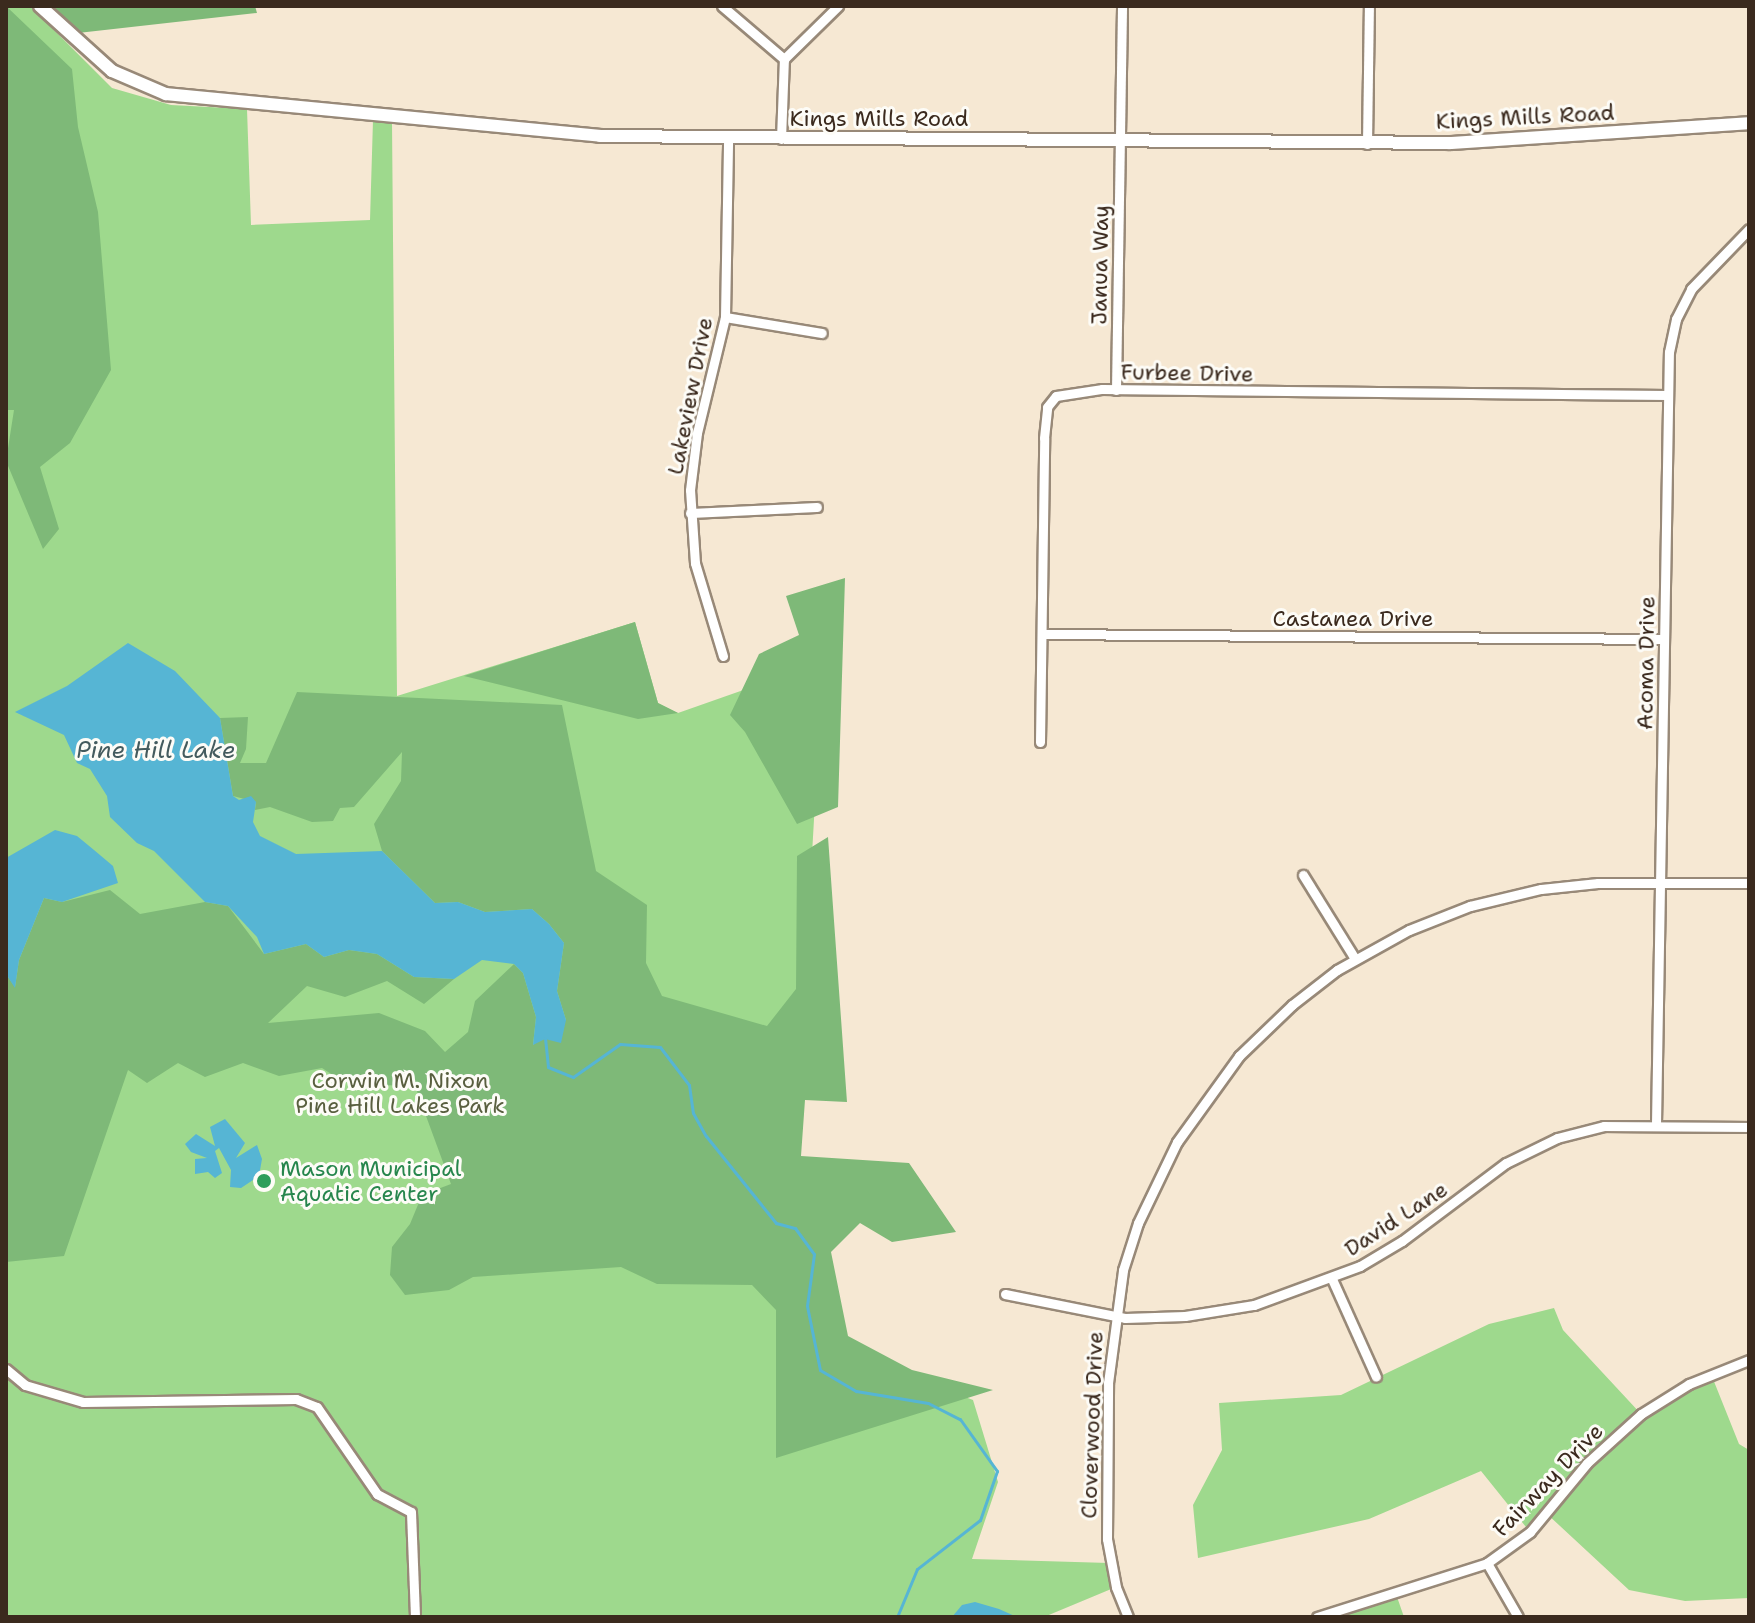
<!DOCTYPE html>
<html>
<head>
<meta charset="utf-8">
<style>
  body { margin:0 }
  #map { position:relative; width:1755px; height:1623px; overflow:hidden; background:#f6e8d3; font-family:"Shantell Sans",sans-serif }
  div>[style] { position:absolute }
  .green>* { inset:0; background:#9ed98d }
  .forest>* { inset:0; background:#7eb978 }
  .water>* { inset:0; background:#56b5d4 }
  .stream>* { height:3px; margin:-1.5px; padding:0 1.5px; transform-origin:1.5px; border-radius:1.5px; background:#56b5d4 }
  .roads { filter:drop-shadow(2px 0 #988978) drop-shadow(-2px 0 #988978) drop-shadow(0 2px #988978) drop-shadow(0 -2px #988978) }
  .street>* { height:9px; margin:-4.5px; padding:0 4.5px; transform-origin:4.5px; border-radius:4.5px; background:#fff }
  .secondary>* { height:12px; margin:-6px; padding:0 6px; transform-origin:6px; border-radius:6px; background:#fff }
  .dots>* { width:22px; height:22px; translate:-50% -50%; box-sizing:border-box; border:4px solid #fdfcf7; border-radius:50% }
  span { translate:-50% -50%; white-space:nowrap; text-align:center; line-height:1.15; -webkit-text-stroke:6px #fdfcf7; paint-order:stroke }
  .street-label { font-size:22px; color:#3b2a1e }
  .park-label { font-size:22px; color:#595f3f }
  .leisure-label { font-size:22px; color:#27864d }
  .left { translate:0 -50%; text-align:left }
  .water-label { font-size:24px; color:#445b5e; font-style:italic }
  .frame { position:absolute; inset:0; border:8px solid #3b2a1e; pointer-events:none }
</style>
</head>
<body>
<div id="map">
  <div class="green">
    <div style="clip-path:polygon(6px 6px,30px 6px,112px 88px,171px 105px,247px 109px,251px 225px,370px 220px,373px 120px,392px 122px,397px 696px,635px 622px,658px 703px,678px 713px,823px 662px,785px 1327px,973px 1400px,998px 1482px,972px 1559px,1109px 1563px,1116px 1587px,1044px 1617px,6px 1617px)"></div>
    <div style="clip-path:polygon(1554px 1308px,1563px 1330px,1641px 1414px,1711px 1374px,1739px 1444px,1749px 1450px,1749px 1598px,1685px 1601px,1629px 1590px,1546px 1513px,1530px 1532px,1481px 1471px,1369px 1519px,1198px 1558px,1193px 1505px,1222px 1450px,1219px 1403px,1341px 1395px,1489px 1324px)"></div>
    <div style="clip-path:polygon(1396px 1594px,1404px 1617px,1339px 1617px,1338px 1611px)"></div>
  </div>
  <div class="forest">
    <div style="clip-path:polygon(6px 6px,72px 69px,78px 127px,98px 212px,111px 370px,70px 443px,40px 467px,59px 529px,43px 549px,6px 461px,14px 410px,6px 410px)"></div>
    <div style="clip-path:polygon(40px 6px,255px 6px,257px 13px,69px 34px)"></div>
    <div style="clip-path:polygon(845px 578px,838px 807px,797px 824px,745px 732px,730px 715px,759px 654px,799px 635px,786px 596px)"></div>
    <div style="clip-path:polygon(635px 622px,658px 703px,678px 713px,638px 719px,464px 676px)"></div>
    <div style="clip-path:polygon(297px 692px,562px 705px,596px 871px,647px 905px,646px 963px,662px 996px,767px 1026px,796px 989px,797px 856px,828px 837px,847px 1102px,805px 1100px,801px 1156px,909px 1163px,956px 1232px,892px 1242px,860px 1223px,831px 1252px,848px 1336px,912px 1370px,993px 1390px,776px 1458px,776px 1310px,752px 1285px,657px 1284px,621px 1267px,473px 1277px,449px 1290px,405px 1295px,390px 1275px,392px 1247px,410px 1224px,422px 1195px,451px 1184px,415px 1086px,379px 1085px,365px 1077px,339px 1079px,322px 1068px,279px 1076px,243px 1063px,205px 1077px,178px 1063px,147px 1083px,128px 1070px,64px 1256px,6px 1262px,6px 974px,15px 987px,19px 960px,44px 898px,62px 902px,110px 890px,140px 914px,205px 902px,228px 906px,264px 954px,306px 944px,324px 957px,349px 950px,377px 954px,414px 977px,454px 979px,424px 1004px,387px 981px,345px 997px,307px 986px,268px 1023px,379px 1013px,425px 1031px,445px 1052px,468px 1032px,475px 1001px,514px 964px,523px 973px,536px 1017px,533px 1045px,566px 1020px,557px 991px,564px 943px,549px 924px,532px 909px,485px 912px,458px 902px,435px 903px,382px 851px,374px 824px,401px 781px,402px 752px,354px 807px,340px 808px,333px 821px,312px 822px,270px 807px,255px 810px,256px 802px,233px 796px,220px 718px,248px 717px,246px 749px,240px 763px,266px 763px)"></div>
  </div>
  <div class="water">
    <div style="clip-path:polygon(128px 643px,175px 671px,220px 718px,233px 796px,239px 800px,251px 796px,256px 802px,253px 822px,260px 836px,296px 854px,382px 851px,435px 903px,458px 902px,485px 912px,532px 909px,549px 924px,564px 943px,557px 991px,566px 1020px,561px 1043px,545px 1039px,533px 1045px,536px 1017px,523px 973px,514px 964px,482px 960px,454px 979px,414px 977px,377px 954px,349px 950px,324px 957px,306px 944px,264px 954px,257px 937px,228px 906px,205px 902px,154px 851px,137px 843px,110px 817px,107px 796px,90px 769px,77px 763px,64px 735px,15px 712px,67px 686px)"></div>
    <div style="clip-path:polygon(55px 830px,77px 836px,94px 850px,113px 866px,118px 883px,62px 902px,44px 898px,19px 960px,15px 988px,6px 974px,6px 858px)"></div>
    <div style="clip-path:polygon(225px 1119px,245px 1143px,236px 1158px,257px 1145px,262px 1159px,259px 1176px,241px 1188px,230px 1187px,231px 1170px,219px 1148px,215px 1151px,222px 1173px,215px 1178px,208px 1172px,195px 1174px,195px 1159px,207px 1158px,191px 1152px,185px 1144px,196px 1134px,215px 1146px,210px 1127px)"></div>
    <div style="clip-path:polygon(975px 1602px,999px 1609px,1017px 1617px,952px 1617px,962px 1605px)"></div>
  </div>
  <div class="stream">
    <div style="left:545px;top:1038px;width:29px;rotate:84deg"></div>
    <div style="left:548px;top:1067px;width:27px;rotate:22deg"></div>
    <div style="left:573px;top:1077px;width:57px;rotate:-35.1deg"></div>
    <div style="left:620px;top:1044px;width:40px;rotate:4.3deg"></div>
    <div style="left:660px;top:1047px;width:48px;rotate:52.7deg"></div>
    <div style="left:689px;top:1085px;width:28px;rotate:82deg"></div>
    <div style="left:693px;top:1113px;width:26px;rotate:61deg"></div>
    <div style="left:706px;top:1136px;width:112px;rotate:51.2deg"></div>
    <div style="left:776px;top:1223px;width:20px;rotate:15deg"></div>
    <div style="left:795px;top:1228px;width:32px;rotate:54deg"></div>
    <div style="left:814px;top:1254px;width:52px;rotate:97.7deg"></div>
    <div style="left:807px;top:1306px;width:65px;rotate:78.5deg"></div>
    <div style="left:820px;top:1370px;width:42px;rotate:30.3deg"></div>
    <div style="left:856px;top:1391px;width:73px;rotate:9.5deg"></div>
    <div style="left:928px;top:1403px;width:36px;rotate:27deg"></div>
    <div style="left:960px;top:1419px;width:64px;rotate:54.6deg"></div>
    <div style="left:997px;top:1471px;width:52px;rotate:109.1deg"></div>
    <div style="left:980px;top:1520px;width:80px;rotate:142.1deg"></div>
    <div style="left:917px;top:1569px;width:52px;rotate:112.6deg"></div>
  </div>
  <div class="roads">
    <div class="street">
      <div style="left:722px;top:6px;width:82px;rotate:40.5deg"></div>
      <div style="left:781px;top:139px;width:80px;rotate:-87.9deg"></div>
      <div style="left:784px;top:59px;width:76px;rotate:-44.5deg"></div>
      <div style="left:1367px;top:144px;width:138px;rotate:-89.2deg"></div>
      <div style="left:725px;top:317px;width:98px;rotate:9.4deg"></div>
      <div style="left:1116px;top:390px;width:384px;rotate:-89.1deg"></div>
      <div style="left:690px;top:513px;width:127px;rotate:-2.7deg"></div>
      <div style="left:1042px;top:634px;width:622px;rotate:0.46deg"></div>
      <div style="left:723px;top:656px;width:97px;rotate:-106.8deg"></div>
      <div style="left:695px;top:563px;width:73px;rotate:-93.9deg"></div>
      <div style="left:690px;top:490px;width:57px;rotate:-83deg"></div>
      <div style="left:697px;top:433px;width:119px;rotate:-76.4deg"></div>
      <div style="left:725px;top:317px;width:179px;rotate:-89deg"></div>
      <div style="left:1040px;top:742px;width:304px;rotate:-89.2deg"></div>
      <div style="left:1044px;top:438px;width:31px;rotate:-84deg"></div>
      <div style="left:1047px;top:407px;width:14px;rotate:-51deg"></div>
      <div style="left:1056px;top:396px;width:47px;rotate:-8.7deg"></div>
      <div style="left:1102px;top:389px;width:565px;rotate:0.61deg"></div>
      <div style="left:1303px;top:875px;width:99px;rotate:58.2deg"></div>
      <div style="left:1656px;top:1124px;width:772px;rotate:-89.04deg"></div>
      <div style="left:1669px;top:352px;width:34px;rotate:-78deg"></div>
      <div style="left:1676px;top:319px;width:34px;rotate:-63deg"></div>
      <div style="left:1691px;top:289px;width:83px;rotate:-46deg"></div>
      <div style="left:1332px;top:1279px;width:107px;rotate:65.8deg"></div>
      <div style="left:1005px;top:1294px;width:122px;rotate:11.3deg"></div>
      <div style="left:1125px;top:1318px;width:60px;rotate:-1.9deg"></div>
      <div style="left:1185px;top:1316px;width:70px;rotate:-9.1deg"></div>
      <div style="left:1254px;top:1305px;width:113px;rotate:-20.2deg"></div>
      <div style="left:1360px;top:1266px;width:49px;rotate:-30.8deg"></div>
      <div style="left:1402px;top:1241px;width:130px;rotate:-36.9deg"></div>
      <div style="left:1506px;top:1163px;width:57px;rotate:-26.1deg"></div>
      <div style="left:1557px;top:1138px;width:49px;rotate:-14.3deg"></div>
      <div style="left:1604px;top:1126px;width:145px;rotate:0.4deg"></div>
      <div style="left:6px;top:1369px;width:25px;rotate:40deg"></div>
      <div style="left:25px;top:1385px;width:60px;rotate:16.3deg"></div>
      <div style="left:83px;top:1402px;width:213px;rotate:-0.8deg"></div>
      <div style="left:296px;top:1399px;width:22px;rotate:21deg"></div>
      <div style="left:317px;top:1407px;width:106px;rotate:55.4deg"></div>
      <div style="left:377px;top:1494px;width:38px;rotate:28deg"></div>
      <div style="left:411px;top:1512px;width:105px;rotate:87.8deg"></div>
      <div style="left:1487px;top:1563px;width:62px;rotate:60.1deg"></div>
      <div style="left:1128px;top:1617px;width:32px;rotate:-112deg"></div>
      <div style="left:1116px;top:1587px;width:49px;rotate:-100.6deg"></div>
      <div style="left:1107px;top:1539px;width:156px;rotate:-89.6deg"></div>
      <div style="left:1108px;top:1383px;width:114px;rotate:-82.4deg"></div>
      <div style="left:1123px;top:1270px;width:49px;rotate:-72.3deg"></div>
      <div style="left:1138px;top:1223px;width:90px;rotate:-64.3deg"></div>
      <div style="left:1177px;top:1142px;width:106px;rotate:-54.2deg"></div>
      <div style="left:1239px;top:1056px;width:74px;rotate:-43.9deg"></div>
      <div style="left:1292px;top:1005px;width:57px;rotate:-37.9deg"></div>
      <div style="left:1337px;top:970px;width:82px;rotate:-29.1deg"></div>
      <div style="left:1409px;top:930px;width:66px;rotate:-21.5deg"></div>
      <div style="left:1470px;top:906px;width:73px;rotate:-13.5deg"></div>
      <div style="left:1541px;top:889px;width:57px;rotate:-6deg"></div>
      <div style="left:1598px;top:883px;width:151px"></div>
      <div style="left:1317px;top:1617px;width:178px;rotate:-17.6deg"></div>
      <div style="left:1487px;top:1563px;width:53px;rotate:-35.8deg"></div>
      <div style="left:1530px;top:1532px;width:89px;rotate:-50.4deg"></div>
      <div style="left:1587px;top:1463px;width:73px;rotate:-42.2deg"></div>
      <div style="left:1641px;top:1414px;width:57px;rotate:-32deg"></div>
      <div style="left:1689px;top:1384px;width:65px;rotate:-21.8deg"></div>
    </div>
    <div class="secondary">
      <div style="left:40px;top:6px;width:97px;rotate:42.1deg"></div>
      <div style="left:112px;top:71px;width:59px;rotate:23.1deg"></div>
      <div style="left:166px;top:94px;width:436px;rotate:5.5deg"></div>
      <div style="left:600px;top:136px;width:850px;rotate:0.47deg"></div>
      <div style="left:1450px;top:143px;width:300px;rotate:-3.8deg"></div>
    </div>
  </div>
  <div class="dots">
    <div style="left:264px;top:1181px;background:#2e9e5b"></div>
  </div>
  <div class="street-label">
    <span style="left:1525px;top:117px;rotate:-3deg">Kings Mills Road</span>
    <span style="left:879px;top:119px">Kings Mills Road</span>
    <span style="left:1100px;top:265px;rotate:-89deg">Janua Way</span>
    <span style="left:1187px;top:373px;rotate:1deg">Furbee Drive</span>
    <span style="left:690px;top:396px;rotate:-79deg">Lakeview Drive</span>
    <span style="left:1353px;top:619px">Castanea Drive</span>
    <span style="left:1646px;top:663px;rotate:-89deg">Acoma Drive</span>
    <span style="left:1396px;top:1219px;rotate:-33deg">David Lane</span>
    <span style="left:1092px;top:1425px;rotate:-88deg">Cloverwood Drive</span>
    <span style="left:1548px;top:1480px;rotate:-46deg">Fairway Drive</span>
  </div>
  <div class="park-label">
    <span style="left:400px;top:1093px">Corwin M. Nixon<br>Pine Hill Lakes Park</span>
  </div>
  <div class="leisure-label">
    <span class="left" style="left:280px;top:1181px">Mason Municipal<br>Aquatic Center</span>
  </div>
  <div class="water-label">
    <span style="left:156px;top:751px">Pine Hill Lake</span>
  </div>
  <div class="frame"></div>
</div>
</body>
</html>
